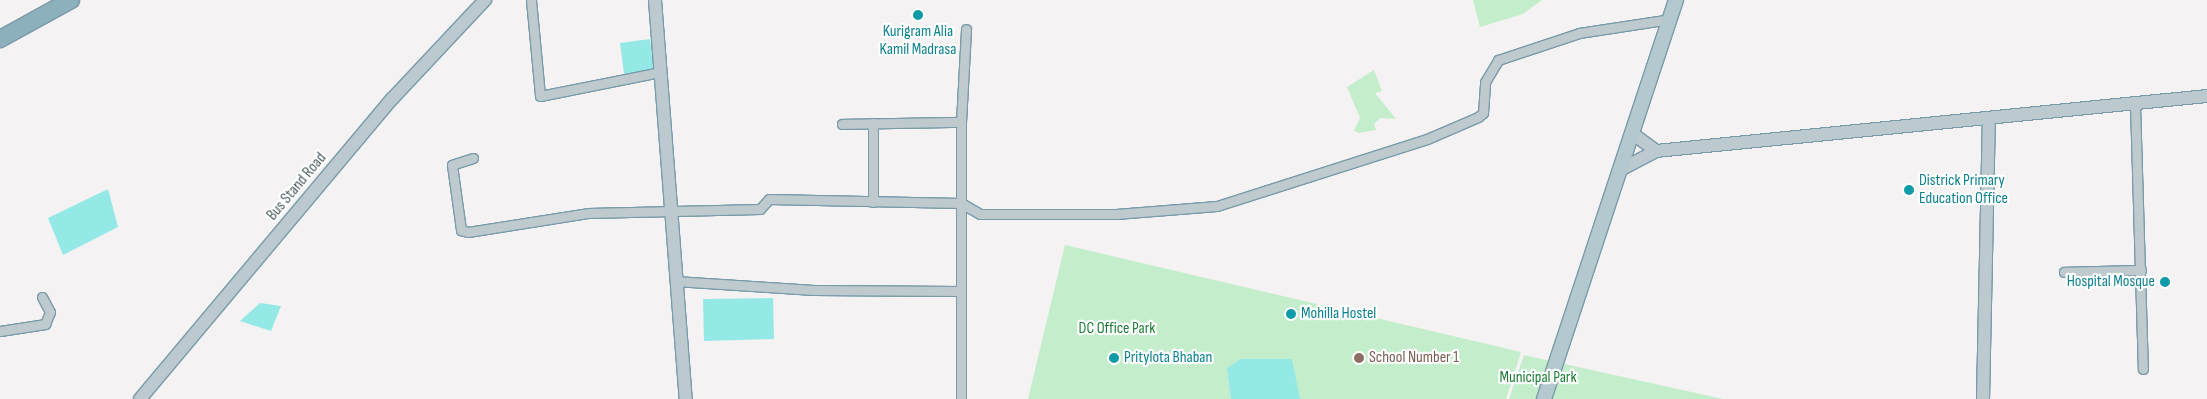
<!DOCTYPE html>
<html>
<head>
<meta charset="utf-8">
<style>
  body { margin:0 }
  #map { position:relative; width:2207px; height:399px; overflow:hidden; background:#f4f2f3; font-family:"Sofia Sans Condensed",sans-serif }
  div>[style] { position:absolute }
  .green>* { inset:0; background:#c4eecb }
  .water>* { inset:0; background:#94e9e6 }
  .roads { filter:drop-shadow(1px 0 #789ba9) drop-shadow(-1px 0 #789ba9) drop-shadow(0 1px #789ba9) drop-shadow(0 -1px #789ba9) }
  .street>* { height:9px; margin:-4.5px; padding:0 4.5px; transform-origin:4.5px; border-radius:4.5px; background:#bfcace }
  .secondary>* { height:12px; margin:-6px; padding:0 6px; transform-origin:6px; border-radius:6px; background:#bccacf }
  .primary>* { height:14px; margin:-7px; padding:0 7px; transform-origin:7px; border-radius:7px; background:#b4c8cf }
  .highway>* { height:16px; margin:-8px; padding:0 8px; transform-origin:8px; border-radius:8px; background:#8db0bd }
  .dots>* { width:14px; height:14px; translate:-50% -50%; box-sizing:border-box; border:2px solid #fff; border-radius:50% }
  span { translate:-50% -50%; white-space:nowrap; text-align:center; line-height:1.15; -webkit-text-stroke:4.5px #fff; paint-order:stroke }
  .culture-label { font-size:16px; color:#0d838f }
  .left { translate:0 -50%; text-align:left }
  .right { translate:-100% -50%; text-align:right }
  .street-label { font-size:16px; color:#4b5a5f }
  .park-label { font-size:16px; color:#1d7f37 }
  .education-label { font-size:16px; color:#785e54 }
</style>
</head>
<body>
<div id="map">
  <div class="green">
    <div style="clip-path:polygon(1473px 0,1542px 0,1523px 14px,1480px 27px)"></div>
    <div style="clip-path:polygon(1374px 70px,1382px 91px,1375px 93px,1396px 119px,1380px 118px,1374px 124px,1376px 130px,1359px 133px,1354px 131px,1360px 118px,1347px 87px)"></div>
    <div style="clip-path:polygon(1065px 245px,1521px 352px,1506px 399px,1028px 399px)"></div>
    <div style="clip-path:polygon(1524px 355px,1723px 399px,1509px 399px)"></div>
  </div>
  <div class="water">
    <div style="clip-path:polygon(650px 39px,654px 70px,624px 74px,620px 43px)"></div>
    <div style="clip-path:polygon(108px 189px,118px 227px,63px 255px,48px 218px)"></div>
    <div style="clip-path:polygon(773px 298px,774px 339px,704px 341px,703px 299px)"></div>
    <div style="clip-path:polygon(260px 303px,281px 306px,271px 331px,240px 321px)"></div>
    <div style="clip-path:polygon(1241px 359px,1292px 359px,1300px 399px,1231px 399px,1227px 368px)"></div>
  </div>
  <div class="roads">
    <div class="street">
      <div style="left:531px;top:0;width:96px;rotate:84.6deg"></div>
      <div style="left:540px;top:96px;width:122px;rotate:-11.3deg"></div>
      <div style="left:2135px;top:104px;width:265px;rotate:88.3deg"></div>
      <div style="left:961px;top:122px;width:93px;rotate:-86.9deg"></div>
      <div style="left:842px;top:124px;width:119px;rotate:-1deg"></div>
      <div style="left:961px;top:122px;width:277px;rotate:90deg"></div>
      <div style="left:473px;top:158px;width:22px;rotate:162deg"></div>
      <div style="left:452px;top:165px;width:66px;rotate:82.1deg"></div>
      <div style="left:461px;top:230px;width:7px;rotate:16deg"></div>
      <div style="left:468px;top:232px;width:121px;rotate:-9deg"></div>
      <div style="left:588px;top:213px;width:172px;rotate:-1.3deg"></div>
      <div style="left:760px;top:209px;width:13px;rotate:-48deg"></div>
      <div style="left:769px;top:199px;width:192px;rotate:1.2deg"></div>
      <div style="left:961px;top:203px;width:22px;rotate:30deg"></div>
      <div style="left:980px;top:214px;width:136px"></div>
      <div style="left:1116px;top:214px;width:101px;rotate:-4.5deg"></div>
      <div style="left:1217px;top:206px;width:220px;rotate:-17.7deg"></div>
      <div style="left:1427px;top:139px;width:56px;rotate:-23.3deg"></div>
      <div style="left:1478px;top:117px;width:6px;rotate:-39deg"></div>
      <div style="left:1483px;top:113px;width:31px;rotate:-86deg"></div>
      <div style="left:1485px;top:82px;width:26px;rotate:-59deg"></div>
      <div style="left:1498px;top:60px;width:85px;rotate:-18.4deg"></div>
      <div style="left:1579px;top:33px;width:92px;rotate:-8.7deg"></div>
      <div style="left:873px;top:202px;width:79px;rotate:-90deg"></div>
      <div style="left:2064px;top:272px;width:77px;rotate:-1.5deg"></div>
      <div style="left:675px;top:281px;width:139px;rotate:3.7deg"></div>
      <div style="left:814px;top:290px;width:145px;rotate:0.4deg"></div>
      <div style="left:0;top:331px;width:46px;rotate:-8.8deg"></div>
      <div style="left:45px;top:324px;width:13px;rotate:-67deg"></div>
      <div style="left:50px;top:312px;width:17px;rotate:-118deg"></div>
    </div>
    <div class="secondary">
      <div style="left:655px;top:0;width:400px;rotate:85.6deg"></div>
      <div style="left:1633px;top:134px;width:29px;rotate:36deg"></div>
      <div style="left:1620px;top:170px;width:41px;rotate:-27.8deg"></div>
      <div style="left:1656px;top:151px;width:554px;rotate:-5.7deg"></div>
      <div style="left:140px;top:399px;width:392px;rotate:-50deg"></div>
      <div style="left:392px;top:99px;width:136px;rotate:-46.8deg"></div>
      <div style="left:1983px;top:399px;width:279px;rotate:-88.8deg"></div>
    </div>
    <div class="primary">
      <div style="left:1544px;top:399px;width:420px;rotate:-71.7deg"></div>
    </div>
    <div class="highway">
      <div style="left:0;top:39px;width:81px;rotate:-28.8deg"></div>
    </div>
  </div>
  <div class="dots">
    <div style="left:918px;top:15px;background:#0f9aa8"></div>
    <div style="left:1909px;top:190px;background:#0f9aa8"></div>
    <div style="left:2165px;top:282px;background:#0f9aa8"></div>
    <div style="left:1291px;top:314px;background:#0f9aa8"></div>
    <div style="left:1114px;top:358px;background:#0f9aa8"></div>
    <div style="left:1359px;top:358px;background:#8d6e63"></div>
  </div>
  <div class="culture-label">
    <span style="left:918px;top:41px">Kurigram Alia<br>Kamil Madrasa</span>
    <span class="left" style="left:1919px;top:190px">Districk Primary<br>Education Office</span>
    <span class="right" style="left:2155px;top:282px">Hospital Mosque</span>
    <span class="left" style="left:1301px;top:314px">Mohilla Hostel</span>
    <span class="left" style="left:1124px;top:358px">Pritylota Bhaban</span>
  </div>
  <div class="street-label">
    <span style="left:297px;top:187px;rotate:-50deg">Bus Stand Road</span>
  </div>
  <div class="park-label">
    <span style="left:1117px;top:329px">DC Office Park</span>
    <span style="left:1538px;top:378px">Municipal Park</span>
  </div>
  <div class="education-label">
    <span class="left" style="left:1369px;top:358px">School Number 1</span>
  </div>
</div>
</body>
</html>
